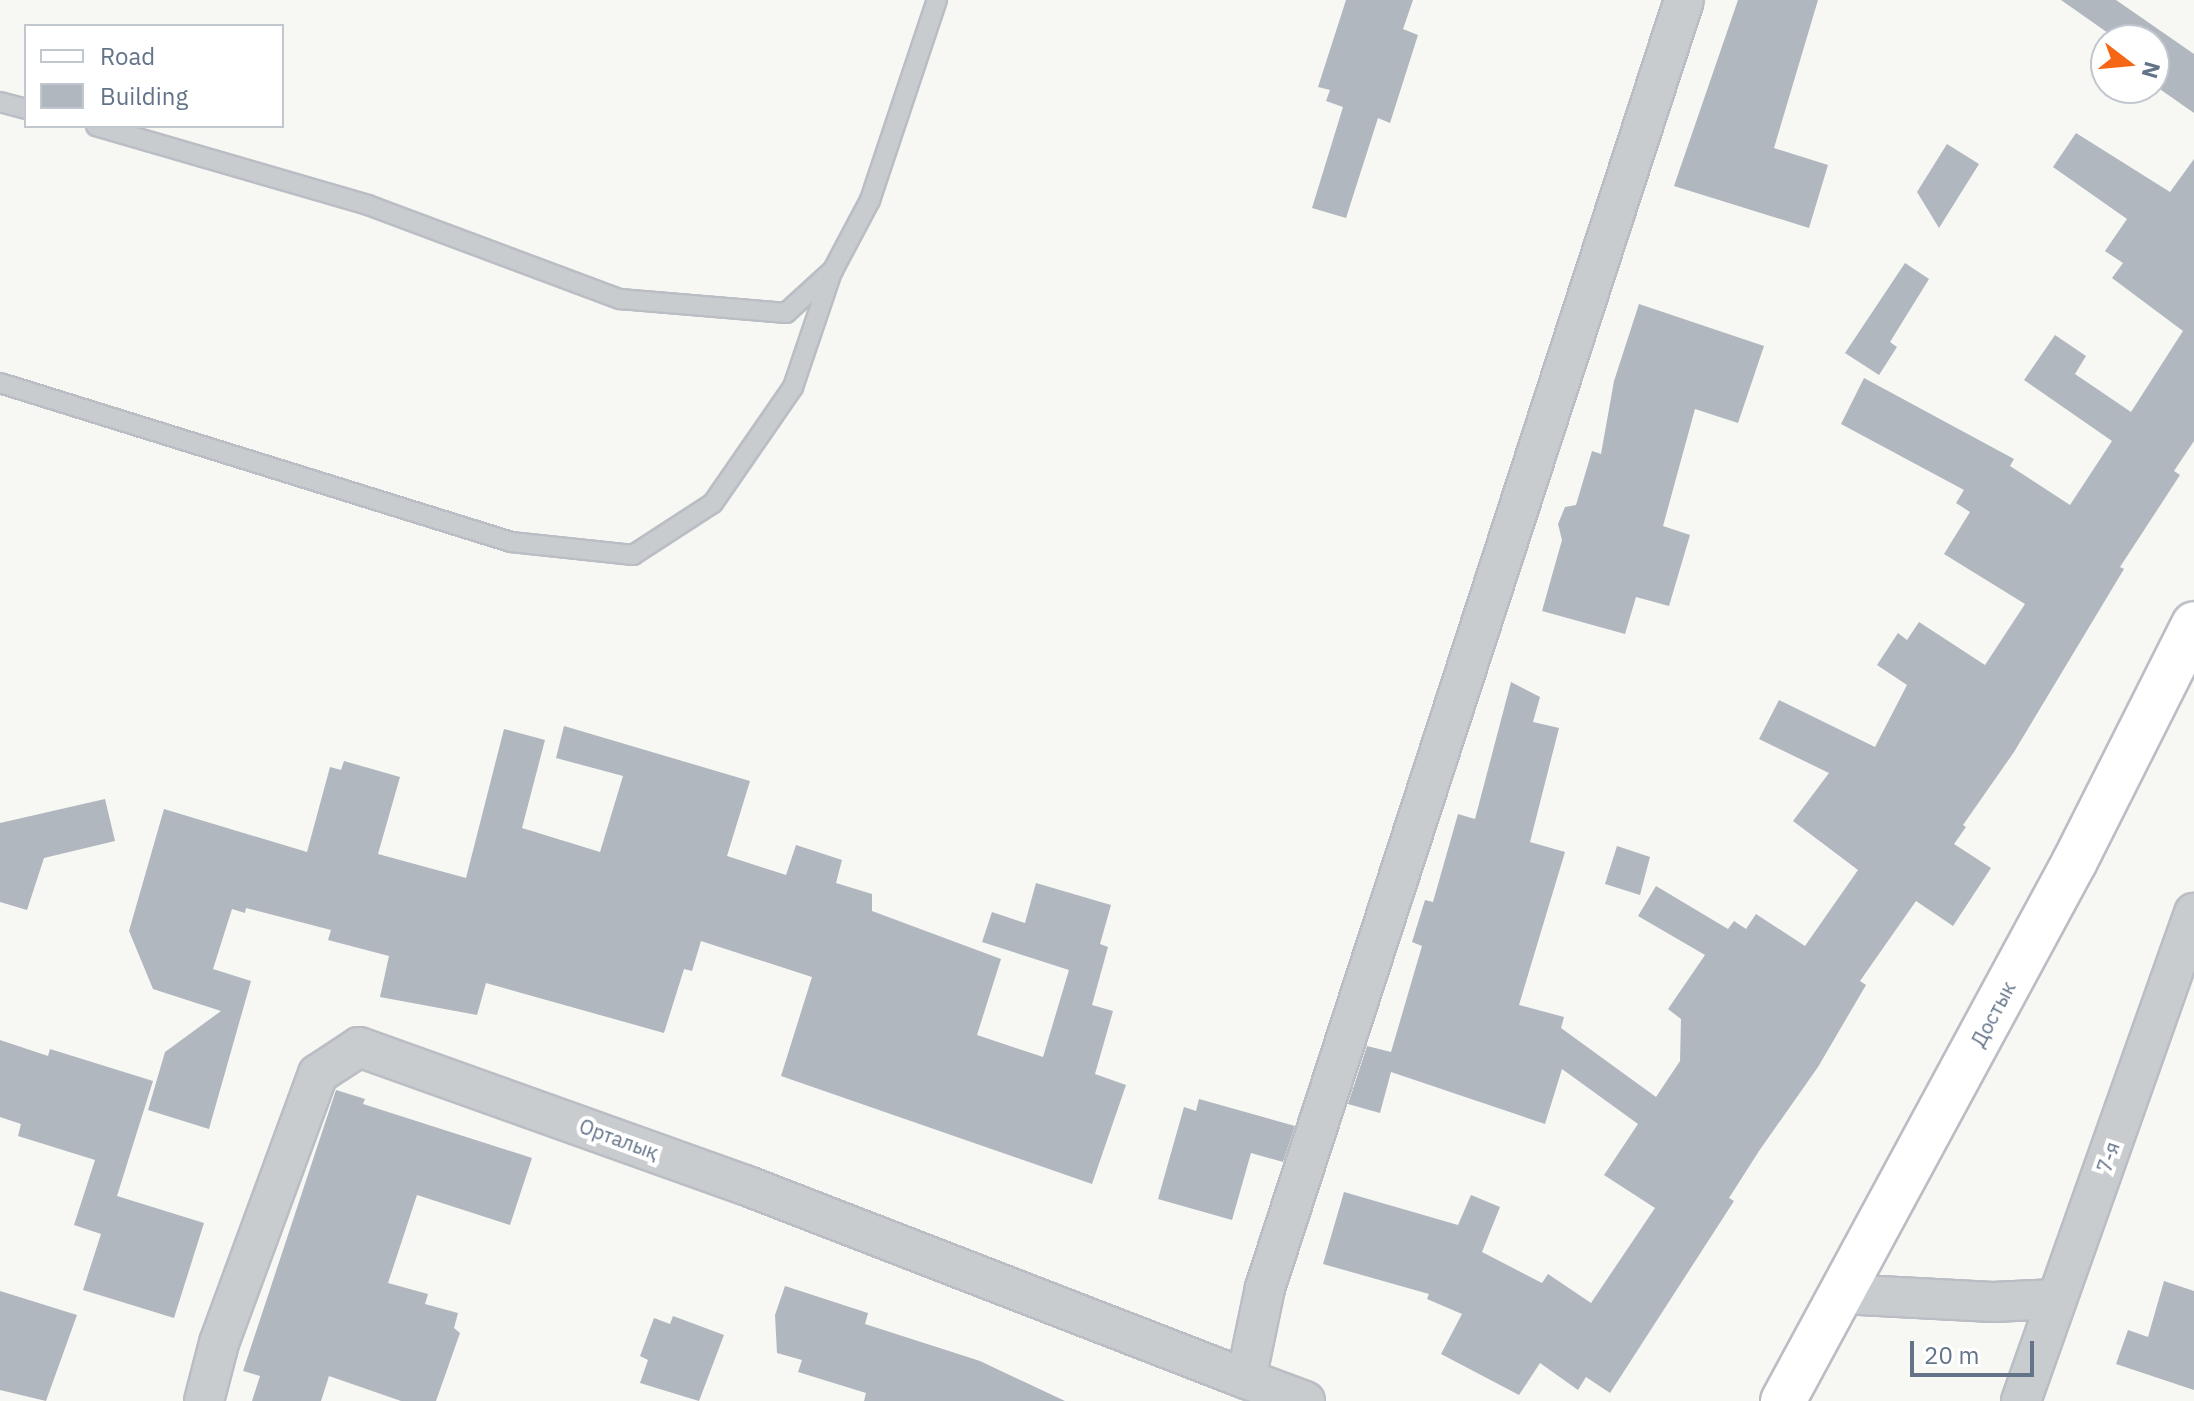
<!DOCTYPE html>
<html>
<head>
<meta charset="utf-8">
<style>
  body { margin:0 }
  #map { position:relative; width:2194px; height:1401px; overflow:hidden; background:#f7f7f3; font-family:"IBM Plex Sans",sans-serif }
  div>[style] { position:absolute }
  .building>* { inset:0; background:#b0b7bf }
  .roads { filter:drop-shadow(2px 0 #babec4) drop-shadow(-2px 0 #babec4) drop-shadow(0 2px #babec4) drop-shadow(0 -2px #babec4) }
  .lane>* { height:18px; margin:-9px; padding:0 9px; transform-origin:9px; border-radius:9px; background:#c9cccf }
  .street>* { height:38px; margin:-19px; padding:0 19px; transform-origin:19px; border-radius:19px; background:#c9cccf }
  .secondary>* { height:44px; margin:-22px; padding:0 22px; transform-origin:22px; border-radius:22px; background:#fff }
  span { translate:-50% -50%; white-space:nowrap; text-align:center; line-height:1.15; -webkit-text-stroke:8px #fff; paint-order:stroke }
  .street-label { font-size:20px; color:#637388 }
  .legend { position:absolute; left:24px; top:24px; width:260px; height:104px; box-sizing:border-box; background:#fff; border:2px solid #c1c7cf; margin:0; padding:10px 14px; list-style:none; font-size:24px; color:#637388 }
  .legend li { display:flex; align-items:center; gap:16px; height:40px }
  .legend b { width:40px; border:2px solid #c1c7cf }
  .north { position:absolute; left:2090px; top:24px; width:80px; height:80px; box-sizing:border-box; background:#fff; border:2px solid #c1c7cf; border-radius:50%; rotate:106deg; font-size:22px; font-weight:700; line-height:32px; text-align:center; color:#637388 }
  .north::after { content:''; display:block; margin:auto; width:28px; height:36px; background:#f56615; clip-path:polygon(50% 0,100% 100%,50% 72%,0 100%) }
  .scale { position:absolute; left:1910px; top:1341px; width:124px; height:36px; box-sizing:border-box; border:4px solid #637388; border-top:0; padding-left:10px; font-size:24px; line-height:28px; white-space:nowrap; color:#637388; -webkit-text-stroke:6px #fff; paint-order:stroke }
</style>
</head>
<body>
<div id="map">
  <div class="building">
    <div style="clip-path:polygon(1346px 0,1413px 0,1403px 29px,1418px 35px,1390px 123px,1378px 118px,1346px 218px,1312px 208px,1343px 107px,1326px 101px,1330px 90px,1318px 87px)"></div>
    <div style="clip-path:polygon(1738px 0,1818px 0,1774px 148px,1828px 165px,1809px 228px,1674px 186px)"></div>
    <div style="clip-path:polygon(2061px 0,2116px 0,2194px 54px,2194px 113px,2154px 85px,2154px 40px,2118px 40px)"></div>
    <div style="clip-path:polygon(2076px 133px,2170px 192px,2194px 159px,2194px 441px,2174px 471px,2180px 475px,2120px 567px,2124px 569px,2014px 752px,1963px 825px,1966px 827px,1954px 844px,1991px 868px,1953px 926px,1916px 901px,1860px 981px,1866px 985px,1818px 1067px,1759px 1151px,1729px 1198px,1734px 1201px,1610px 1393px,1586px 1377px,1578px 1390px,1540px 1363px,1519px 1395px,1441px 1354px,1462px 1314px,1427px 1299px,1429px 1294px,1323px 1264px,1344px 1192px,1458px 1225px,1471px 1195px,1500px 1207px,1482px 1252px,1542px 1283px,1548px 1274px,1591px 1303px,1655px 1208px,1604px 1175px,1638px 1124px,1562px 1069px,1545px 1124px,1391px 1072px,1380px 1113px,1348px 1104px,1367px 1046px,1391px 1052px,1422px 946px,1412px 942px,1425px 900px,1433px 902px,1458px 814px,1475px 819px,1511px 682px,1540px 697px,1533px 722px,1559px 728px,1530px 842px,1565px 852px,1519px 1005px,1564px 1017px,1561px 1028px,1656px 1097px,1680px 1061px,1681px 1019px,1668px 1009px,1705px 955px,1638px 916px,1656px 886px,1728px 929px,1734px 921px,1746px 929px,1756px 914px,1805px 946px,1858px 870px,1793px 821px,1829px 773px,1759px 739px,1779px 700px,1875px 747px,1907px 685px,1877px 665px,1898px 633px,1907px 640px,1919px 622px,1985px 665px,2025px 604px,1944px 554px,1970px 512px,1956px 503px,1964px 490px,1841px 424px,1864px 378px,2014px 459px,2010px 466px,2070px 505px,2112px 441px,2024px 380px,2055px 335px,2086px 356px,2075px 374px,2131px 412px,2183px 331px,2112px 278px,2123px 263px,2105px 251px,2127px 219px,2053px 167px)"></div>
    <div style="clip-path:polygon(1947px 144px,1979px 164px,1939px 228px,1917px 192px)"></div>
    <div style="clip-path:polygon(1905px 263px,1929px 279px,1890px 342px,1897px 347px,1879px 375px,1845px 353px)"></div>
    <div style="clip-path:polygon(1639px 304px,1764px 346px,1738px 423px,1695px 409px,1663px 526px,1690px 535px,1669px 606px,1636px 597px,1625px 634px,1542px 611px,1562px 540px,1558px 524px,1565px 507px,1576px 505px,1592px 451px,1601px 454px,1614px 381px)"></div>
    <div style="clip-path:polygon(564px 726px,750px 781px,727px 856px,786px 875px,796px 845px,842px 860px,836px 883px,872px 894px,872px 911px,1001px 959px,977px 1035px,1043px 1057px,1069px 970px,982px 942px,992px 912px,1025px 923px,1036px 883px,1111px 905px,1100px 944px,1108px 947px,1092px 1005px,1113px 1011px,1095px 1074px,1126px 1085px,1092px 1184px,781px 1076px,812px 977px,701px 941px,692px 971px,684px 969px,664px 1033px,486px 983px,477px 1015px,380px 997px,389px 956px,328px 940px,331px 930px,246px 908px,245px 913px,232px 909px,213px 969px,251px 981px,209px 1129px,148px 1110px,165px 1052px,221px 1011px,153px 989px,129px 931px,164px 809px,307px 852px,330px 767px,341px 770px,344px 761px,400px 777px,378px 854px,466px 878px,504px 729px,545px 740px,522px 828px,600px 852px,623px 776px,556px 758px)"></div>
    <div style="clip-path:polygon(105px 799px,115px 841px,44px 858px,27px 910px,0 902px,0 823px)"></div>
    <div style="clip-path:polygon(1617px 846px,1650px 857px,1640px 895px,1605px 884px)"></div>
    <div style="clip-path:polygon(0 1040px,48px 1056px,50px 1049px,153px 1081px,117px 1196px,204px 1223px,174px 1318px,83px 1290px,101px 1234px,74px 1225px,95px 1160px,18px 1136px,21px 1124px,0 1117px)"></div>
    <div style="clip-path:polygon(336px 1090px,365px 1099px,363px 1104px,532px 1158px,510px 1225px,417px 1195px,388px 1283px,428px 1294px,425px 1304px,458px 1313px,454px 1328px,460px 1333px,436px 1401px,401px 1401px,329px 1376px,321px 1401px,252px 1401px,260px 1376px,243px 1371px)"></div>
    <div style="clip-path:polygon(1199px 1099px,1295px 1126px,1283px 1162px,1251px 1153px,1232px 1220px,1158px 1199px,1184px 1107px,1196px 1111px)"></div>
    <div style="clip-path:polygon(2164px 1281px,2194px 1291px,2194px 1390px,2116px 1364px,2128px 1330px,2148px 1337px)"></div>
    <div style="clip-path:polygon(785px 1286px,868px 1313px,865px 1324px,980px 1361px,1065px 1401px,864px 1401px,866px 1393px,798px 1372px,802px 1360px,777px 1353px,775px 1315px)"></div>
    <div style="clip-path:polygon(0 1291px,77px 1315px,46px 1401px,0 1390px)"></div>
    <div style="clip-path:polygon(673px 1316px,724px 1335px,699px 1401px,640px 1383px,648px 1360px,640px 1356px,654px 1318px,670px 1324px)"></div>
  </div>
  <div class="roads">
    <div class="lane">
      <div style="left:0;top:102px;width:27px;rotate:15deg"></div>
      <div style="left:96px;top:126px;width:283px;rotate:16.2deg"></div>
      <div style="left:368px;top:205px;width:269px;rotate:20.5deg"></div>
      <div style="left:620px;top:299px;width:167px;rotate:4.8deg"></div>
      <div style="left:786px;top:313px;width:64px;rotate:-42.5deg"></div>
      <div style="left:833px;top:270px;width:79px;rotate:-62.1deg"></div>
      <div style="left:870px;top:200px;width:211px;rotate:-71.5deg"></div>
      <div style="left:0;top:383px;width:535px;rotate:17.28deg"></div>
      <div style="left:511px;top:542px;width:123px;rotate:6.1deg"></div>
      <div style="left:633px;top:555px;width:95px;rotate:-33deg"></div>
      <div style="left:713px;top:503px;width:141px;rotate:-55.4deg"></div>
      <div style="left:793px;top:387px;width:121px;rotate:-71.3deg"></div>
    </div>
    <div class="street">
      <div style="left:1841px;top:1294px;width:152px;rotate:3deg"></div>
      <div style="left:1993px;top:1302px;width:64px;rotate:-2.7deg"></div>
      <div style="left:204px;top:1401px;width:60px;rotate:-75.5deg"></div>
      <div style="left:219px;top:1343px;width:287px;rotate:-69.8deg"></div>
      <div style="left:318px;top:1074px;width:49px;rotate:-33.4deg"></div>
      <div style="left:359px;top:1047px;width:410px;rotate:19.7deg"></div>
      <div style="left:745px;top:1185px;width:537px;rotate:21.17deg"></div>
      <div style="left:1305px;top:1401px;width:63px;rotate:-159.6deg"></div>
      <div style="left:1246px;top:1379px;width:93px;rotate:-78.2deg"></div>
      <div style="left:1265px;top:1288px;width:1354px;rotate:-71.98deg"></div>
      <div style="left:2021px;top:1401px;width:518px;rotate:-70.48deg"></div>
    </div>
    <div class="secondary">
      <div style="left:1783px;top:1401px;width:614px;rotate:-61.6deg"></div>
      <div style="left:2075px;top:861px;width:265px;rotate:-63.3deg"></div>
    </div>
  </div>
  <div class="street-label">
    <span style="left:1993px;top:1014px;rotate:-62deg">Достык</span>
    <span style="left:619px;top:1139px;rotate:20deg">Орталық</span>
    <span style="left:2108px;top:1157px;rotate:-71deg">7-я</span>
  </div>
  <ul class="legend">
  <li><b style="height:10px;background:#fff"></b>Road</li>
  <li><b style="height:22px;background:#b0b7bf"></b>Building</li>
  </ul>
  <div class="north">N</div>
  <div class="scale">20 m</div>
</div>
</body>
</html>
